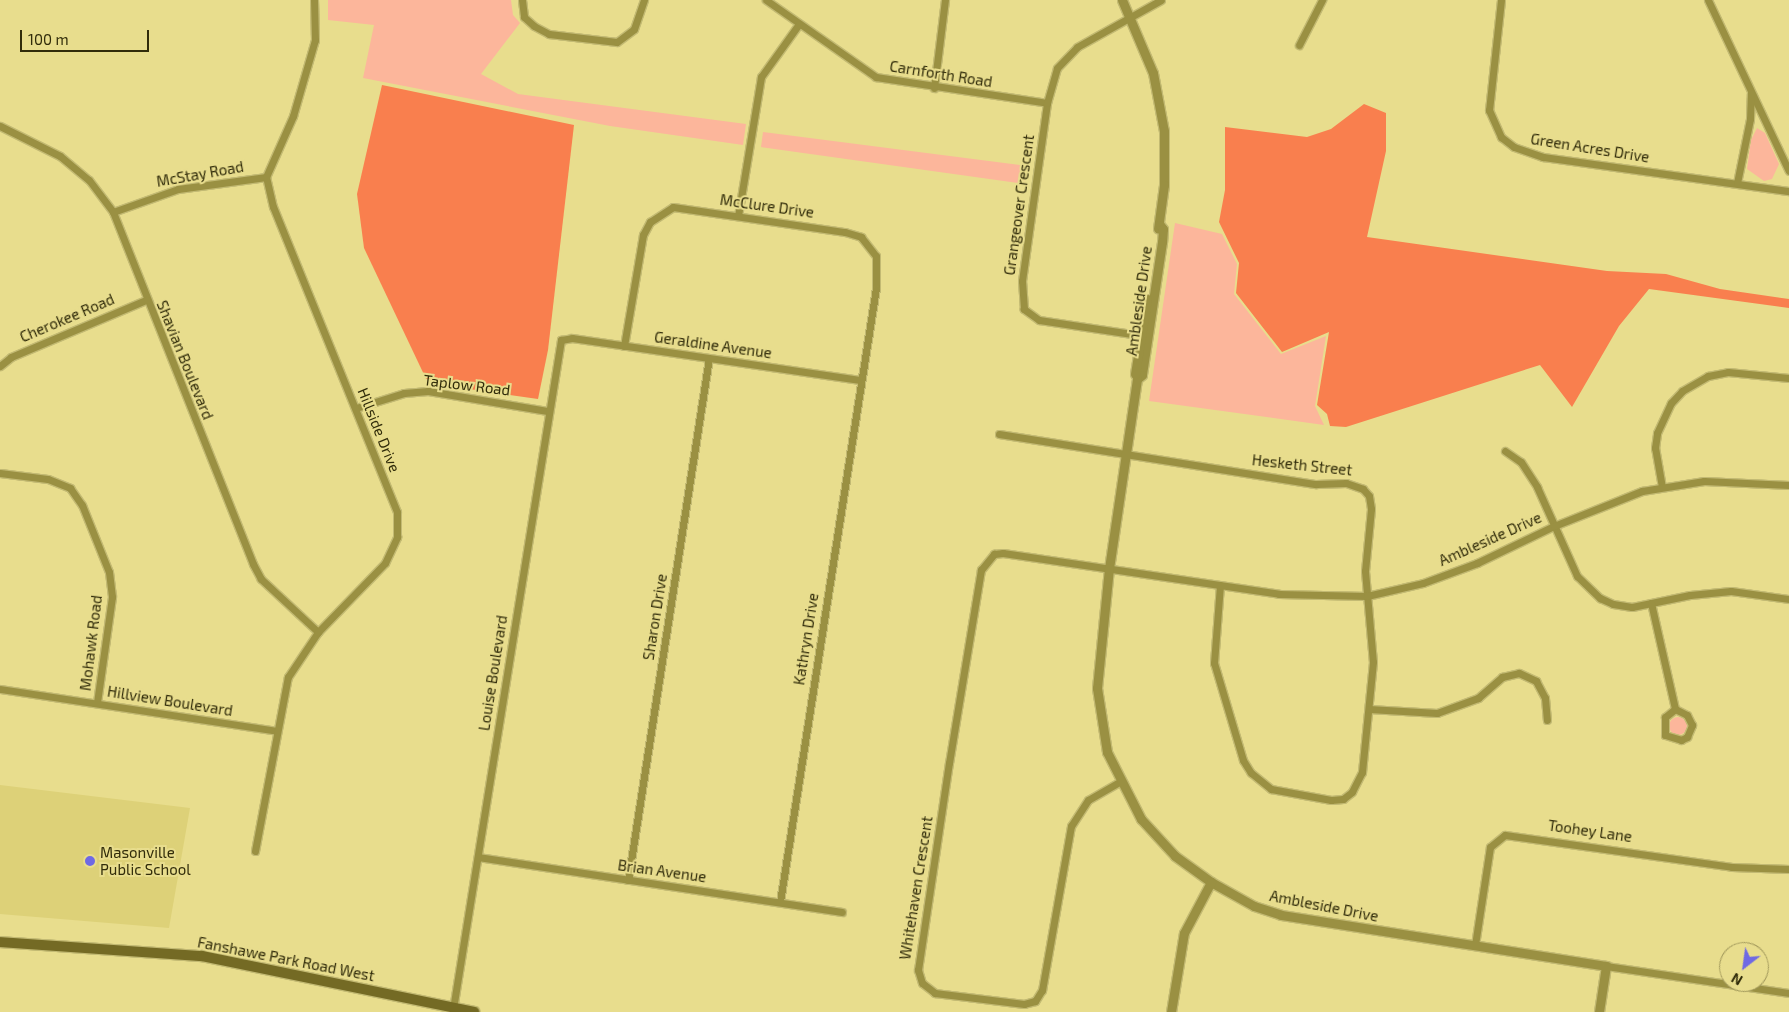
<!DOCTYPE html>
<html>
<head>
<meta charset="utf-8">
<style>
  body { margin:0 }
  #map { position:relative; width:1789px; height:1012px; overflow:hidden; background:#e8dd8d; font-family:"Exo 2",sans-serif }
  div>[style] { position:absolute }
  .built>* { inset:0; background:#ddd178 }
  .green>* { inset:0; background:#fcb69b }
  .round { border-radius:50% }
  .forest>* { inset:0; background:#f97f4e }
  .roads { filter:drop-shadow(1px 0 #c3ba73) drop-shadow(-1px 0 #c3ba73) drop-shadow(0 1px #c3ba73) drop-shadow(0 -1px #c3ba73) }
  .minor>* { height:7px; margin:-3.5px; padding:0 3.5px; transform-origin:3.5px; border-radius:3.5px; background:#9a9042 }
  .tertiary>* { height:9px; margin:-4.5px; padding:0 4.5px; transform-origin:4.5px; border-radius:4.5px; background:#9a9042 }
  .secondary>* { height:10px; margin:-5px; padding:0 5px; transform-origin:5px; border-radius:5px; background:#746a24 }
  .dots>* { width:14px; height:14px; translate:-50% -50%; box-sizing:border-box; border:2px solid #e8dd8d; border-radius:50% }
  span { translate:-50% -50%; white-space:nowrap; text-align:center; line-height:1.15; -webkit-text-stroke:4px #e8dd8d; paint-order:stroke }
  .street-label { font-size:15px; color:#312c0a }
  .poi-label { font-size:15px; color:#312c0a }
  .left { translate:0 -50%; text-align:left }
  .north { position:absolute; left:1719px; top:942px; width:50px; height:50px; box-sizing:border-box; background:#e8dd8d; border:1px solid #9f9659; border-radius:50%; rotate:210deg; font-size:14px; font-weight:700; line-height:20px; text-align:center; color:#312c0a }
  .north::after { content:''; display:block; margin:auto; width:18px; height:22px; background:#6f69e3; clip-path:polygon(50% 0,100% 100%,50% 72%,0 100%) }
  .scale { position:absolute; left:20px; top:30px; width:129px; height:22px; box-sizing:border-box; border:2px solid #312c0a; border-top:0; padding-left:6px; font-size:15px; line-height:18px; white-space:nowrap; color:#312c0a; -webkit-text-stroke:4px #e8dd8d; paint-order:stroke }
</style>
</head>
<body>
<div id="map">
  <div class="built">
    <div style="clip-path:polygon(0 785px,190px 808px,169px 928px,0 914px)"></div>
  </div>
  <div class="green">
    <div style="clip-path:polygon(328px 0,511px 0,513px 15px,520px 23px,481px 74px,518px 94px,746px 124px,743px 145px,610px 126px,363px 78px,374px 25px,328px 20px)"></div>
    <div style="clip-path:polygon(1757px 128px,1765px 133px,1779px 164px,1772px 179px,1764px 181px,1747px 169px,1751px 140px)"></div>
    <div style="clip-path:polygon(763px 132px,1027px 166px,1025px 184px,761px 147px)"></div>
    <div style="clip-path:polygon(1175px 223px,1222px 234px,1237px 264px,1234px 294px,1281px 354px,1326px 336px,1315px 406px,1324px 425px,1149px 401px)"></div>
    <div class="round" style="left:1669px;top:717px;width:18px;height:18px"></div>
  </div>
  <div class="forest">
    <div style="clip-path:polygon(382px 85px,574px 125px,548px 350px,538px 399px,428px 383px,364px 248px,357px 194px)"></div>
    <div style="clip-path:polygon(1364px 104px,1386px 113px,1386px 151px,1367px 237px,1607px 271px,1666px 274px,1720px 289px,1789px 299px,1789px 308px,1649px 289px,1619px 326px,1572px 407px,1540px 365px,1346px 427px,1330px 426px,1327px 414px,1317px 405px,1329px 332px,1282px 352px,1236px 293px,1239px 263px,1219px 222px,1225px 190px,1225px 127px,1307px 137px,1331px 129px)"></div>
  </div>
  <div class="roads">
    <div class="minor">
      <div style="left:522px;top:0;width:17px;rotate:83deg"></div>
      <div style="left:524px;top:17px;width:13px;rotate:42deg"></div>
      <div style="left:534px;top:26px;width:17px;rotate:28deg"></div>
      <div style="left:549px;top:34px;width:68px;rotate:6.7deg"></div>
      <div style="left:617px;top:42px;width:21px;rotate:-37deg"></div>
      <div style="left:634px;top:29px;width:31px;rotate:-71deg"></div>
      <div style="left:766px;top:0;width:134px;rotate:35deg"></div>
      <div style="left:876px;top:77px;width:173px;rotate:8.6deg"></div>
      <div style="left:1501px;top:0;width:111px;rotate:96.2deg"></div>
      <div style="left:1489px;top:110px;width:30px;rotate:66deg"></div>
      <div style="left:1501px;top:137px;width:16px;rotate:38deg"></div>
      <div style="left:1514px;top:147px;width:31px;rotate:19deg"></div>
      <div style="left:1543px;top:157px;width:248px;rotate:7.9deg"></div>
      <div style="left:1708px;top:0;width:189px;rotate:64.7deg"></div>
      <div style="left:1299px;top:45px;width:51px;rotate:-62.9deg"></div>
      <div style="left:934px;top:88px;width:89px;rotate:-82.9deg"></div>
      <div style="left:0;top:126px;width:67px;rotate:26.6deg"></div>
      <div style="left:60px;top:156px;width:38px;rotate:40deg"></div>
      <div style="left:89px;top:180px;width:40px;rotate:53deg"></div>
      <div style="left:113px;top:212px;width:379px;rotate:68.3deg"></div>
      <div style="left:253px;top:564px;width:17px;rotate:62deg"></div>
      <div style="left:261px;top:579px;width:78px;rotate:42.9deg"></div>
      <div style="left:1737px;top:183px;width:65px;rotate:-78.5deg"></div>
      <div style="left:1750px;top:119px;width:26px;rotate:-88deg"></div>
      <div style="left:113px;top:212px;width:69px;rotate:-19.5deg"></div>
      <div style="left:178px;top:189px;width:89px;rotate:-7.8deg"></div>
      <div style="left:738px;top:216px;width:141px;rotate:-80.6deg"></div>
      <div style="left:761px;top:77px;width:65px;rotate:-54.4deg"></div>
      <div style="left:1145px;top:336px;width:107px;rotate:-171.4deg"></div>
      <div style="left:1039px;top:320px;width:19px;rotate:-144deg"></div>
      <div style="left:1024px;top:309px;width:28px;rotate:-94deg"></div>
      <div style="left:1022px;top:281px;width:180px;rotate:-82deg"></div>
      <div style="left:1047px;top:103px;width:36px;rotate:-74deg"></div>
      <div style="left:1057px;top:68px;width:29px;rotate:-46deg"></div>
      <div style="left:1077px;top:47px;width:96px;rotate:-29.2deg"></div>
      <div style="left:624px;top:346px;width:113px;rotate:-80.3deg"></div>
      <div style="left:643px;top:235px;width:15px;rotate:-62deg"></div>
      <div style="left:650px;top:222px;width:27px;rotate:-33deg"></div>
      <div style="left:673px;top:207px;width:174px;rotate:8.3deg"></div>
      <div style="left:845px;top:232px;width:17px;rotate:17deg"></div>
      <div style="left:861px;top:237px;width:24px;rotate:52deg"></div>
      <div style="left:876px;top:256px;width:32px;rotate:90deg"></div>
      <div style="left:876px;top:288px;width:621px;rotate:98.89deg"></div>
      <div style="left:0;top:366px;width:14px;rotate:-39deg"></div>
      <div style="left:11px;top:357px;width:147px;rotate:-22.9deg"></div>
      <div style="left:356px;top:408px;width:50px;rotate:-17.4deg"></div>
      <div style="left:404px;top:393px;width:24px;rotate:-5deg"></div>
      <div style="left:428px;top:391px;width:121px;rotate:9.5deg"></div>
      <div style="left:999px;top:434px;width:321px;rotate:9deg"></div>
      <div style="left:1316px;top:484px;width:30px;rotate:-2deg"></div>
      <div style="left:1346px;top:483px;width:18px;rotate:19deg"></div>
      <div style="left:1363px;top:489px;width:9px;rotate:49deg"></div>
      <div style="left:1369px;top:496px;width:13px;rotate:81deg"></div>
      <div style="left:1371px;top:509px;width:62px;rotate:95.5deg"></div>
      <div style="left:1365px;top:571px;width:91px;rotate:85deg"></div>
      <div style="left:1373px;top:662px;width:111px;rotate:95.7deg"></div>
      <div style="left:1362px;top:772px;width:22px;rotate:117deg"></div>
      <div style="left:1352px;top:792px;width:11px;rotate:142deg"></div>
      <div style="left:1343px;top:799px;width:12px;rotate:175deg"></div>
      <div style="left:1331px;top:800px;width:61px;rotate:-169.6deg"></div>
      <div style="left:1271px;top:789px;width:26px;rotate:-141deg"></div>
      <div style="left:1251px;top:773px;width:15px;rotate:-122deg"></div>
      <div style="left:1243px;top:760px;width:101px;rotate:-106.6deg"></div>
      <div style="left:1214px;top:663px;width:78px;rotate:-85.6deg"></div>
      <div style="left:1505px;top:451px;width:19px;rotate:35deg"></div>
      <div style="left:1521px;top:462px;width:30px;rotate:57deg"></div>
      <div style="left:1537px;top:487px;width:98px;rotate:65.8deg"></div>
      <div style="left:1577px;top:576px;width:32px;rotate:44deg"></div>
      <div style="left:1600px;top:598px;width:14px;rotate:25deg"></div>
      <div style="left:1613px;top:604px;width:19px;rotate:9deg"></div>
      <div style="left:1632px;top:607px;width:59px;rotate:-11.7deg"></div>
      <div style="left:1690px;top:595px;width:41px;rotate:-5.6deg"></div>
      <div style="left:1731px;top:591px;width:59px;rotate:7.9deg"></div>
      <div style="left:0;top:473px;width:48px;rotate:7.1deg"></div>
      <div style="left:48px;top:479px;width:24px;rotate:22deg"></div>
      <div style="left:70px;top:488px;width:21px;rotate:55deg"></div>
      <div style="left:82px;top:505px;width:72px;rotate:68.1deg"></div>
      <div style="left:109px;top:572px;width:25px;rotate:83deg"></div>
      <div style="left:112px;top:597px;width:107px;rotate:98.1deg"></div>
      <div style="left:1662px;top:487px;width:40px;rotate:-100deg"></div>
      <div style="left:1655px;top:448px;width:15px;rotate:-82deg"></div>
      <div style="left:1657px;top:433px;width:33px;rotate:-65deg"></div>
      <div style="left:1671px;top:403px;width:16px;rotate:-47deg"></div>
      <div style="left:1682px;top:391px;width:30px;rotate:-30deg"></div>
      <div style="left:1708px;top:376px;width:20px;rotate:-11deg"></div>
      <div style="left:1728px;top:372px;width:61px;rotate:5.6deg"></div>
      <div style="left:1651px;top:603px;width:109px;rotate:77.2deg"></div>
      <div style="left:1675px;top:709px;width:13px;rotate:141deg"></div>
      <div style="left:1665px;top:717px;width:18px;rotate:90deg"></div>
      <div style="left:1665px;top:735px;width:17px;rotate:17deg"></div>
      <div style="left:1681px;top:740px;width:7px;rotate:-27deg"></div>
      <div style="left:1687px;top:737px;width:13px;rotate:-67deg"></div>
      <div style="left:1692px;top:725px;width:11px;rotate:-117deg"></div>
      <div style="left:1687px;top:715px;width:13px;rotate:-153deg"></div>
      <div style="left:0;top:689px;width:280px;rotate:8.6deg"></div>
      <div style="left:1369px;top:709px;width:68px;rotate:3.4deg"></div>
      <div style="left:1437px;top:713px;width:44px;rotate:-20.1deg"></div>
      <div style="left:1478px;top:698px;width:32px;rotate:-41deg"></div>
      <div style="left:1502px;top:677px;width:17px;rotate:-13deg"></div>
      <div style="left:1519px;top:673px;width:19px;rotate:25deg"></div>
      <div style="left:1536px;top:681px;width:19px;rotate:62deg"></div>
      <div style="left:1545px;top:698px;width:22px;rotate:85deg"></div>
      <div style="left:1121px;top:781px;width:38px;rotate:150deg"></div>
      <div style="left:1088px;top:800px;width:31px;rotate:123deg"></div>
      <div style="left:1071px;top:826px;width:167px;rotate:100deg"></div>
      <div style="left:1042px;top:990px;width:13px;rotate:122deg"></div>
      <div style="left:1035px;top:1001px;width:11px;rotate:165deg"></div>
      <div style="left:1024px;top:1004px;width:90px;rotate:-173deg"></div>
      <div style="left:935px;top:993px;width:16px;rotate:-142deg"></div>
      <div style="left:922px;top:983px;width:14px;rotate:-107deg"></div>
      <div style="left:918px;top:970px;width:209px;rotate:-81.5deg"></div>
      <div style="left:949px;top:763px;width:196px;rotate:-80.6deg"></div>
      <div style="left:981px;top:570px;width:21px;rotate:-51deg"></div>
      <div style="left:994px;top:554px;width:9px;rotate:-6deg"></div>
      <div style="left:1003px;top:553px;width:279px;rotate:8.4deg"></div>
      <div style="left:1279px;top:594px;width:88px;rotate:1.3deg"></div>
      <div style="left:1367px;top:596px;width:57px;rotate:-13.1deg"></div>
      <div style="left:1423px;top:583px;width:58px;rotate:-20.3deg"></div>
      <div style="left:1477px;top:563px;width:85px;rotate:-25.7deg"></div>
      <div style="left:1554px;top:526px;width:95px;rotate:-21.7deg"></div>
      <div style="left:1642px;top:491px;width:63px;rotate:-9.2deg"></div>
      <div style="left:1704px;top:481px;width:85px;rotate:2.7deg"></div>
      <div style="left:255px;top:851px;width:177px;rotate:-79.3deg"></div>
      <div style="left:288px;top:677px;width:54px;rotate:-56.3deg"></div>
      <div style="left:318px;top:632px;width:96px;rotate:-45.8deg"></div>
      <div style="left:385px;top:563px;width:29px;rotate:-65deg"></div>
      <div style="left:397px;top:537px;width:25px;rotate:-90deg"></div>
      <div style="left:397px;top:512px;width:329px;rotate:-112.1deg"></div>
      <div style="left:273px;top:207px;width:31px;rotate:-103deg"></div>
      <div style="left:266px;top:177px;width:67px;rotate:-66.1deg"></div>
      <div style="left:293px;top:116px;width:79px;rotate:-73.9deg"></div>
      <div style="left:315px;top:40px;width:40px;rotate:-91.4deg"></div>
      <div style="left:478px;top:857px;width:368px;rotate:8.6deg"></div>
      <div style="left:628px;top:880px;width:528px;rotate:-81.18deg"></div>
      <div style="left:1475px;top:945px;width:99px;rotate:-81.3deg"></div>
      <div style="left:1490px;top:847px;width:19px;rotate:-39deg"></div>
      <div style="left:1505px;top:835px;width:229px;rotate:8deg"></div>
      <div style="left:1732px;top:867px;width:57px;rotate:2deg"></div>
      <div style="left:1606px;top:966px;width:185px;rotate:8.4deg"></div>
      <div style="left:453px;top:1009px;width:678px;rotate:-80.83deg"></div>
      <div style="left:561px;top:340px;width:11px;rotate:-10deg"></div>
      <div style="left:572px;top:338px;width:291px;rotate:8.3deg"></div>
    </div>
    <div class="tertiary">
      <div style="left:1122px;top:0;width:79px;rotate:67deg"></div>
      <div style="left:1153px;top:73px;width:59px;rotate:79.3deg"></div>
      <div style="left:1164px;top:131px;width:54px;rotate:90deg"></div>
      <div style="left:1164px;top:185px;width:44px;rotate:97.8deg"></div>
      <div style="left:1160px;top:225px;width:5px;rotate:53deg"></div>
      <div style="left:1163px;top:229px;width:13px;rotate:94deg"></div>
      <div style="left:1162px;top:242px;width:134px;rotate:98.6deg"></div>
      <div style="left:1142px;top:375px;width:6px;rotate:141deg"></div>
      <div style="left:1137px;top:379px;width:191px;rotate:98.4deg"></div>
      <div style="left:1109px;top:568px;width:121px;rotate:95.7deg"></div>
      <div style="left:1097px;top:688px;width:65px;rotate:81.1deg"></div>
      <div style="left:1107px;top:752px;width:75px;rotate:63.1deg"></div>
      <div style="left:1141px;top:819px;width:50px;rotate:47.4deg"></div>
      <div style="left:1175px;top:856px;width:44px;rotate:35.8deg"></div>
      <div style="left:1211px;top:882px;width:49px;rotate:29.2deg"></div>
      <div style="left:1254px;top:906px;width:28px;rotate:18deg"></div>
      <div style="left:1281px;top:915px;width:329px;rotate:8.9deg"></div>
      <div style="left:1606px;top:966px;width:47px;rotate:98.7deg"></div>
      <div style="left:1135px;top:374px;width:76px;rotate:-80.9deg"></div>
      <div style="left:1171px;top:1012px;width:80px;rotate:-80.7deg"></div>
      <div style="left:1184px;top:933px;width:58px;rotate:-62.1deg"></div>
    </div>
    <div class="secondary">
      <div style="left:0;top:942px;width:202px;rotate:4deg"></div>
      <div style="left:202px;top:956px;width:278px;rotate:11.6deg"></div>
    </div>
  </div>
  <div class="dots">
    <div style="left:90px;top:861px;background:#6f69e3"></div>
  </div>
  <div class="street-label">
    <span style="left:941px;top:74px;rotate:9deg">Carnforth Road</span>
    <span style="left:1590px;top:148px;rotate:9deg">Green Acres Drive</span>
    <span style="left:200px;top:174px;rotate:-10deg">McStay Road</span>
    <span style="left:1019px;top:205px;rotate:-82deg">Grangeover Crescent</span>
    <span style="left:767px;top:206px;rotate:8deg">McClure Drive</span>
    <span style="left:1139px;top:301px;rotate:-82deg">Ambleside Drive</span>
    <span style="left:67px;top:318px;rotate:-23deg">Cherokee Road</span>
    <span style="left:713px;top:345px;rotate:8deg">Geraldine Avenue</span>
    <span style="left:185px;top:360px;rotate:68deg">Shavian Boulevard</span>
    <span style="left:467px;top:385px;rotate:7deg">Taplow Road</span>
    <span style="left:379px;top:430px;rotate:68deg">Hillside Drive</span>
    <span style="left:1302px;top:465px;rotate:6deg">Hesketh Street</span>
    <span style="left:1490px;top:539px;rotate:-24deg">Ambleside Drive</span>
    <span style="left:655px;top:617px;rotate:-81deg">Sharon Drive</span>
    <span style="left:806px;top:639px;rotate:-81deg">Kathryn Drive</span>
    <span style="left:91px;top:643px;rotate:-83deg">Mohawk Road</span>
    <span style="left:493px;top:673px;rotate:-81deg">Louise Boulevard</span>
    <span style="left:170px;top:701px;rotate:9deg">Hillview Boulevard</span>
    <span style="left:1590px;top:831px;rotate:8deg">Toohey Lane</span>
    <span style="left:662px;top:871px;rotate:8deg">Brian Avenue</span>
    <span style="left:916px;top:888px;rotate:-81deg">Whitehaven Crescent</span>
    <span style="left:1324px;top:906px;rotate:11deg">Ambleside Drive</span>
    <span style="left:286px;top:959px;rotate:11deg">Fanshawe Park Road West</span>
  </div>
  <div class="poi-label">
    <span class="left" style="left:100px;top:861px">Masonville<br>Public School</span>
  </div>
  <div class="north">N</div>
  <div class="scale">100 m</div>
</div>
</body>
</html>
